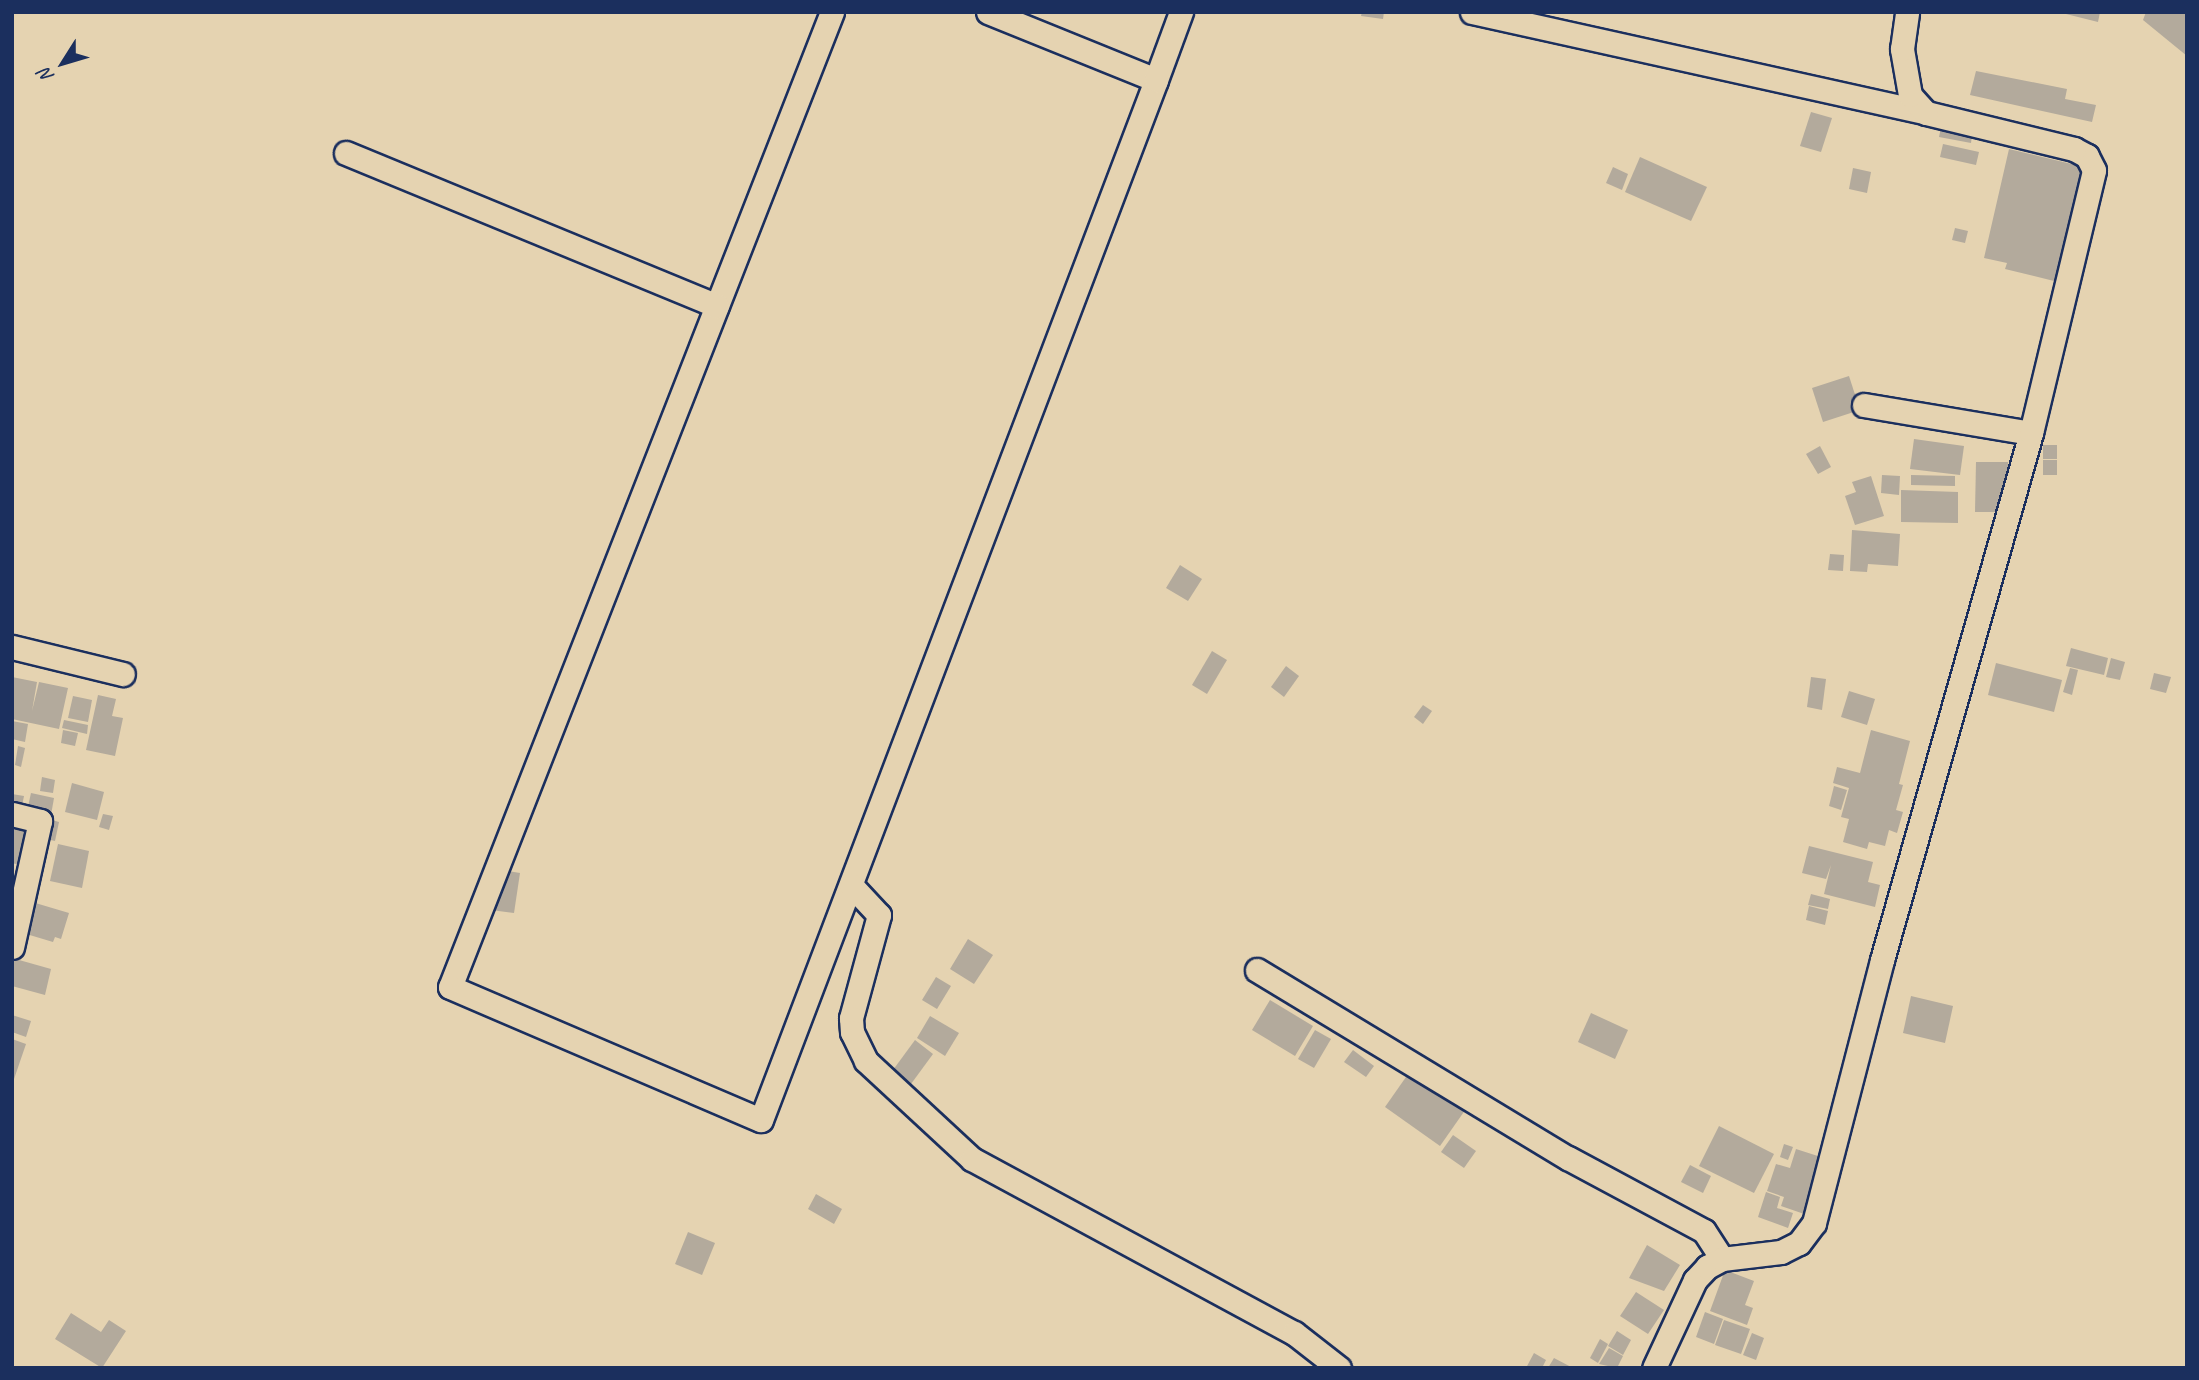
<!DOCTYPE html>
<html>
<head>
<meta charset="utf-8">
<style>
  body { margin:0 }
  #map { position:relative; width:2199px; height:1380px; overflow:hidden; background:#e5d3b1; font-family:Caveat,sans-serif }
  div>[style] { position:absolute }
  .building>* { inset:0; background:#b3aa9c }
  .roads { filter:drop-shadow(2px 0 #1b2f5e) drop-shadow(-2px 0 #1b2f5e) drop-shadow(0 2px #1b2f5e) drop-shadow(0 -2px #1b2f5e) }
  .minor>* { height:23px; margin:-11.5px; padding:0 11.5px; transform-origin:11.5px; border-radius:11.5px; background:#e5d3b1 }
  span { translate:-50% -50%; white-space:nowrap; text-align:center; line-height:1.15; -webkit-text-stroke:5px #e5d3b1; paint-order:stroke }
  .frame { position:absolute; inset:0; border:14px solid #1b2f5e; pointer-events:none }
  .north { position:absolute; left:28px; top:28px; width:70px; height:70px; -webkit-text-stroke:5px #e5d3b1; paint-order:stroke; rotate:233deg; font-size:19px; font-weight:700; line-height:28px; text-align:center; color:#1b2f5e }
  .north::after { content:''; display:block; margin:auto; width:24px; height:32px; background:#1b2f5e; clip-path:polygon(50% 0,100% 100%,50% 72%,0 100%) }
</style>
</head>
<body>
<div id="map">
  <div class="building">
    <div style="clip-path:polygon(1362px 12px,1384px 12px,1383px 19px,1361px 16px)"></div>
    <div style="clip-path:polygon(2058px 12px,2100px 12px,2098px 22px)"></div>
    <div style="clip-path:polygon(2146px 12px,2187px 12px,2187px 56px,2143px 20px)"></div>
    <div style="clip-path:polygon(1976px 71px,2067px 89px,2065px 99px,2096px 105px,2092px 122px,1970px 95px)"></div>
    <div style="clip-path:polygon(1811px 112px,1832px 118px,1821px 152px,1800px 146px)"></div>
    <div style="clip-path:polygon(1942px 122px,1973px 128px,1971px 143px,1939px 137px)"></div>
    <div style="clip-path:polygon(1943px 144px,1979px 152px,1976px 165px,1940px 157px)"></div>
    <div style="clip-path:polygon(2009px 149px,2084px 167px,2058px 282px,2005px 269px,2007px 263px,1984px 258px)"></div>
    <div style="clip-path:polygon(1640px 157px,1707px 187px,1691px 221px,1625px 192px)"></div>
    <div style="clip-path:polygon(1613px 167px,1628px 174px,1622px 190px,1606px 183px)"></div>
    <div style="clip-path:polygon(1853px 168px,1871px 172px,1867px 193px,1849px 189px)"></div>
    <div style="clip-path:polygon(1955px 228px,1968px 231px,1965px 243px,1952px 240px)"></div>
    <div style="clip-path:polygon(1849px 376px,1860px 410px,1823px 422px,1812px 388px)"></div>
    <div style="clip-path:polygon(1914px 439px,1964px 446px,1960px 475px,1910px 469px)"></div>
    <div style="clip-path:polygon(2043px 445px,2057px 445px,2057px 459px,2043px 459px)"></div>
    <div style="clip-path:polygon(1820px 446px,1831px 467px,1818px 474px,1806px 454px)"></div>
    <div style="clip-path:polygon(2043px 460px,2057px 460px,2057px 475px,2043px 475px)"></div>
    <div style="clip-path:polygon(1976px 462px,2008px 462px,2007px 512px,1975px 512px)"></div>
    <div style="clip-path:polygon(1882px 475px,1900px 476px,1899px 495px,1881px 493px)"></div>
    <div style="clip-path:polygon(1911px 475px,1955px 476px,1955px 486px,1911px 485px)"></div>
    <div style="clip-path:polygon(1871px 476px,1884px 516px,1855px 525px,1845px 496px,1856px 492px,1852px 482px)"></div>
    <div style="clip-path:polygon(1901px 490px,1958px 492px,1958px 523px,1901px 522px)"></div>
    <div style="clip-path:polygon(1852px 530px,1900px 534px,1898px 566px,1868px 564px,1867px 572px,1850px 571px)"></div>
    <div style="clip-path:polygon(1830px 554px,1844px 555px,1843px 571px,1828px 570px)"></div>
    <div style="clip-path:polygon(1180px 565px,1202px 579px,1188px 601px,1166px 588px)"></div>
    <div style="clip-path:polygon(2071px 648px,2108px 658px,2104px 675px,2066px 666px)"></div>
    <div style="clip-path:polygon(1212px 651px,1227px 660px,1207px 694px,1192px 685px)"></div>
    <div style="clip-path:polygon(2111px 658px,2125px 662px,2120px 680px,2106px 677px)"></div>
    <div style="clip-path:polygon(1996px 663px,2062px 680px,2054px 712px,1988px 695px)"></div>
    <div style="clip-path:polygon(1286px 666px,1299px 676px,1284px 697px,1271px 687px)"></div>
    <div style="clip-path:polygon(2070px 668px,2078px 670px,2072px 695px,2063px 692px)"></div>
    <div style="clip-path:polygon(2154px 673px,2171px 677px,2166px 693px,2150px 689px)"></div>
    <div style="clip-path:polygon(12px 677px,37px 682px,32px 711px,39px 682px,68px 688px,59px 729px,12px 719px)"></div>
    <div style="clip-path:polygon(1811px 677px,1826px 679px,1822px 710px,1807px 707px)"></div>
    <div style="clip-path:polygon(1849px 691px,1875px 699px,1867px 725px,1841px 717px)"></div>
    <div style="clip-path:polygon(98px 695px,116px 699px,112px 716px,123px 718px,115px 756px,86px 750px)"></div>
    <div style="clip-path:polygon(73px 696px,92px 700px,88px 722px,68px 718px)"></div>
    <div style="clip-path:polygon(1423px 705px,1432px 711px,1423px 724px,1414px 717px)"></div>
    <div style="clip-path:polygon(64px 720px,88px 725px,87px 734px,62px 728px)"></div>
    <div style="clip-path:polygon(12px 721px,28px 724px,25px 742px,12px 739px)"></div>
    <div style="clip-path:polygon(63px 730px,78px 733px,75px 746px,61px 743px)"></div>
    <div style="clip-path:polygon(1871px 730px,1910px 741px,1899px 784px,1903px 785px,1896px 810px,1903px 812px,1897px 833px,1889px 830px,1885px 846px,1869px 842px,1867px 849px,1843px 842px,1849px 819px,1841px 817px,1849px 788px,1833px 783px,1837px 767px,1860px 773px)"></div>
    <div style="clip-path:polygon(18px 746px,25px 748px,21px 767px,15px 765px)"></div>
    <div style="clip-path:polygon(42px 777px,55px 780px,53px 793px,40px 791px)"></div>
    <div style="clip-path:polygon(72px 783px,104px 792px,97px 820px,65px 812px)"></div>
    <div style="clip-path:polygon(1834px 786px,1847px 790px,1841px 810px,1829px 806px)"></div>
    <div style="clip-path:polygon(31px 793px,54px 798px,51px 815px,27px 811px)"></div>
    <div style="clip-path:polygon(12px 794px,24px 796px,21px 811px,12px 809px)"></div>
    <div style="clip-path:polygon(103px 814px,113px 816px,109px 830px,99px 827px)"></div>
    <div style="clip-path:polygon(45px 818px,59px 822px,55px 841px,41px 838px)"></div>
    <div style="clip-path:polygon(12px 827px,26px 830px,20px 865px,12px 863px)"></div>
    <div style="clip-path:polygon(58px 844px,89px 851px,82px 888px,50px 881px)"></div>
    <div style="clip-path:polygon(1809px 846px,1873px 862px,1868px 882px,1880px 885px,1875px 907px,1824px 894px,1831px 865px,1826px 879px,1802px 873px)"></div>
    <div style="clip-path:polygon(490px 868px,520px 873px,514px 913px,483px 909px)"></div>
    <div style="clip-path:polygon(1811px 894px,1830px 899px,1828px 909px,1808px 905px)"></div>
    <div style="clip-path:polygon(32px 902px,69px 913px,61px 939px,55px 937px,53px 942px,23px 933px)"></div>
    <div style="clip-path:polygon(1809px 906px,1828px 911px,1825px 925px,1806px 920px)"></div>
    <div style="clip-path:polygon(968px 939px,993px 955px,974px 984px,950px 969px)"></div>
    <div style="clip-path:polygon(12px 958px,51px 969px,45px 995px,12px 986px)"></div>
    <div style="clip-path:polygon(936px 977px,951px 986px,937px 1009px,922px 1000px)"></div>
    <div style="clip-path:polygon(1911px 996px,1953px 1006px,1945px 1043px,1903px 1033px)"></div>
    <div style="clip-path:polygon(1270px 1000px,1313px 1026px,1295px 1056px,1252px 1030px)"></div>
    <div style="clip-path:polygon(1591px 1013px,1628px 1030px,1615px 1059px,1578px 1042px)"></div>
    <div style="clip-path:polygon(12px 1015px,31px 1021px,26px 1037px,12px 1032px)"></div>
    <div style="clip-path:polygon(930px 1016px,959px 1033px,945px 1056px,917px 1038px)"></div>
    <div style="clip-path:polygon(1315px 1030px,1331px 1039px,1314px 1068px,1298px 1059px)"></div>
    <div style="clip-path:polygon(12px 1039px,26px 1044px,13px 1082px,12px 1082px)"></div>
    <div style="clip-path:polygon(915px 1040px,933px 1054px,911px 1084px,893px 1070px)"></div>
    <div style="clip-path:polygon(1353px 1050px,1374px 1066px,1366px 1077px,1344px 1062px)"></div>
    <div style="clip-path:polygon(1413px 1067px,1468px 1106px,1440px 1146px,1385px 1107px)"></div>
    <div style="clip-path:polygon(1719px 1126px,1774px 1154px,1754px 1193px,1699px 1166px)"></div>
    <div style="clip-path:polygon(1453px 1135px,1476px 1151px,1464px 1168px,1441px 1152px)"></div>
    <div style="clip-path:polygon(1784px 1144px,1793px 1147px,1788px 1160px,1780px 1157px)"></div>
    <div style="clip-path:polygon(1796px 1149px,1824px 1158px,1810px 1216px,1781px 1206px,1784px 1197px,1767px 1191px,1776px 1164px,1790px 1168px)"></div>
    <div style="clip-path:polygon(1690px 1165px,1711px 1176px,1703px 1193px,1681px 1182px)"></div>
    <div style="clip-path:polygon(1766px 1192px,1780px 1197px,1777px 1208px,1793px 1213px,1788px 1228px,1758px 1217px)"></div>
    <div style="clip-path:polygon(816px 1194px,842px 1209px,834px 1224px,808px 1209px)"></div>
    <div style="clip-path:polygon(688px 1232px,715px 1243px,702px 1275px,675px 1264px)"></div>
    <div style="clip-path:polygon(1647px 1245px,1680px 1265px,1664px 1291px,1629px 1278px)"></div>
    <div style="clip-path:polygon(1725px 1270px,1754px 1281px,1745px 1305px,1753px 1308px,1747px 1325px,1710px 1311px)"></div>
    <div style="clip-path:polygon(1636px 1292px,1664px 1310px,1648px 1334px,1620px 1316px)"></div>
    <div style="clip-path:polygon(1705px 1312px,1723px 1319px,1714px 1344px,1696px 1337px)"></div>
    <div style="clip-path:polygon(71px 1313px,101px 1332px,109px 1320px,126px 1331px,102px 1368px,55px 1339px)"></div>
    <div style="clip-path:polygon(1724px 1320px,1750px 1329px,1741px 1354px,1715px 1345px)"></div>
    <div style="clip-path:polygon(1617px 1331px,1631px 1340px,1623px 1355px,1608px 1346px)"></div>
    <div style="clip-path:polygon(1752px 1333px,1764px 1338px,1756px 1360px,1743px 1355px)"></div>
    <div style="clip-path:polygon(1600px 1339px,1608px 1344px,1598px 1363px,1590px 1358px)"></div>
    <div style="clip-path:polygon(1609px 1348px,1623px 1356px,1617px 1368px,1599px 1364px)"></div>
    <div style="clip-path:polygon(1534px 1353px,1546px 1360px,1542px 1368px,1526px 1368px)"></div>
    <div style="clip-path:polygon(1554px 1358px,1573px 1368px,1548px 1368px)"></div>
  </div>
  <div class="roads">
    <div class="minor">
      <div style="left:832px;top:12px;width:1047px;rotate:111.39deg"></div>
      <div style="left:450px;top:987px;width:338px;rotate:23.2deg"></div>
      <div style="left:761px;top:1120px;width:1112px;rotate:-69.2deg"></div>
      <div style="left:988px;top:12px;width:181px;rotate:22deg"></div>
      <div style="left:1156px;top:80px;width:72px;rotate:-69.8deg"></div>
      <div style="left:1472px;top:12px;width:465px;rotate:12.5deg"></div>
      <div style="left:346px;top:153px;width:401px;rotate:22.4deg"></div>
      <div style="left:1864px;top:405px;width:169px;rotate:9.5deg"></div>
      <div style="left:12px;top:647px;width:114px;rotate:13.7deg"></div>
      <div style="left:12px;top:814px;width:29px;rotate:14deg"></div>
      <div style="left:40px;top:821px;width:129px;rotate:102.5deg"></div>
      <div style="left:851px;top:885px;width:41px;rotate:47deg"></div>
      <div style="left:879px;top:915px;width:107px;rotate:105.2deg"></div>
      <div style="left:851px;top:1018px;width:14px;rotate:86deg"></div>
      <div style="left:852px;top:1032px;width:32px;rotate:64deg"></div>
      <div style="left:866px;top:1061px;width:144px;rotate:42.8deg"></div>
      <div style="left:972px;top:1159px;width:366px;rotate:28.4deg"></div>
      <div style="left:1294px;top:1333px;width:57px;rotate:37.9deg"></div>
      <div style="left:1257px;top:970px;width:363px;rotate:31.2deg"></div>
      <div style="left:1568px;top:1158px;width:154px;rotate:28.2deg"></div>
      <div style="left:1704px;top:1231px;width:33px;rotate:57deg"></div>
      <div style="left:1654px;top:1368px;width:97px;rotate:-65deg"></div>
      <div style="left:1695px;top:1280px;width:18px;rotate:-47deg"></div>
      <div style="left:1707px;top:1267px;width:17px;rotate:-28deg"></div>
      <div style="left:1722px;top:1259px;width:59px;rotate:-6.8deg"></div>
      <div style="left:1781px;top:1252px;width:20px;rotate:-27deg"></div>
      <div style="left:1799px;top:1243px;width:25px;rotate:-53deg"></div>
      <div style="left:1814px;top:1223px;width:272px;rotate:-75.5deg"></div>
      <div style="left:1882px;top:960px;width:548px;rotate:-74.21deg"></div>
      <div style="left:2031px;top:433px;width:270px;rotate:-76.5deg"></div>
      <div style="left:2094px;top:170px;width:16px;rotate:-117deg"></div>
      <div style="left:2087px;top:156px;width:15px;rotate:-152deg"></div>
      <div style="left:2074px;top:149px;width:152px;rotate:-166.3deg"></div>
      <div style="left:1926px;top:113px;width:24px;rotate:-132deg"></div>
      <div style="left:1910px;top:95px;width:47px;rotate:-99.9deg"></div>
      <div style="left:1902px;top:49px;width:37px;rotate:-82deg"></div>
    </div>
  </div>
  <div class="frame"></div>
  <div class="north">N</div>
</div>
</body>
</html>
